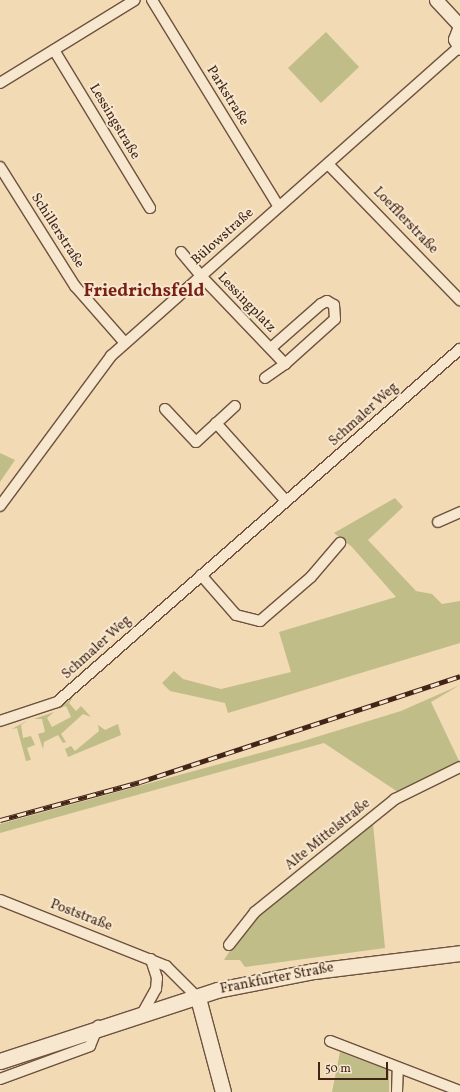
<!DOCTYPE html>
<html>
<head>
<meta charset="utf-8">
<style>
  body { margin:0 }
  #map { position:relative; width:460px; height:1092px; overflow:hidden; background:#f1dab4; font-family:Vollkorn,serif }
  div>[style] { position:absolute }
  .green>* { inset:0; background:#c1bd89 }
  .roads { filter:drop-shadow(1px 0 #6e523f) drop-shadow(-1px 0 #6e523f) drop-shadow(0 1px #6e523f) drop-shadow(0 -1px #6e523f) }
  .minor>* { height:10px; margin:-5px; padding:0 5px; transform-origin:5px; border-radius:5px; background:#f6e7ce }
  .tertiary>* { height:13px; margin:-6.5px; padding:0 6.5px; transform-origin:6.5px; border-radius:6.5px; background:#f6e7ce }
  .secondary>* { height:15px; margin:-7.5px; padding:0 7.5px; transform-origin:7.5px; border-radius:7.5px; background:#f6e7ce }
  .rail>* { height:4.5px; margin-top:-2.25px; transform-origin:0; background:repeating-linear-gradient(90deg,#f6e7ce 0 9px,#432518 0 18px); box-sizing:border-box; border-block:1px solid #432518 }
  span { translate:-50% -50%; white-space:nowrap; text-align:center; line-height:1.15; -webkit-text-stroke:4px #f6e7ce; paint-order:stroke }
  .street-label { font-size:14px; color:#432518 }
  .district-label { font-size:18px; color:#7a1f14; font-weight:700 }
  .scale { position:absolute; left:318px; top:1062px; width:70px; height:18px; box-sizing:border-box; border:2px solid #432518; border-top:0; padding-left:5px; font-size:12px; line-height:14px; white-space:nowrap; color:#432518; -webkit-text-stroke:3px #f6e7ce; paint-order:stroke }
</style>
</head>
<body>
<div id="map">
  <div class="green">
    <div style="clip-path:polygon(326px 32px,359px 67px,321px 103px,288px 68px)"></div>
    <div style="clip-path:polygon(0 453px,15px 460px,0 482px)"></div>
    <div style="clip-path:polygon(395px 498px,403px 507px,368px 540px,416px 591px,432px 594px,442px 604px,460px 601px,460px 643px,228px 713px,225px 703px,170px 691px,162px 683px,174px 671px,183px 679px,221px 689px,291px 672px,279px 632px,396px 597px,352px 547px,334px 533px)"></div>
    <div style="clip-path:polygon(460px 685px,431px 702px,460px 763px,398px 792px,324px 743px,0 833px,0 824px,300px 742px,401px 711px)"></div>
    <div style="clip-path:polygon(73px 697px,69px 703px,76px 711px,81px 706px,91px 717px,83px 714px,61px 734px,66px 742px,63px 743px,58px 735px,44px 742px,43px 749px,38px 734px,45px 732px,42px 719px,34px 719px,54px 712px,47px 718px,52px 727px,71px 717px,66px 706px,58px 709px)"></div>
    <div style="clip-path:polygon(28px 720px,21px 725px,23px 738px,31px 736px,35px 745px,27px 748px,31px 760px,26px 761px,17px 728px,12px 729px)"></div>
    <div style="clip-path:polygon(118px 724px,121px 735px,68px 757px,65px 749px,71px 746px,75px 751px,99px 731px,98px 725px,105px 730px)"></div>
    <div style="clip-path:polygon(401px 801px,373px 824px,385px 948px,245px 967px,240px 960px,224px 960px,247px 924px,389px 806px)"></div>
    <div style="clip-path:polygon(340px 1052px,389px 1070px,389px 1092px,332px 1092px)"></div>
  </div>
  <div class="roads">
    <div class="minor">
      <div style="left:152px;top:0;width:241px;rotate:58.5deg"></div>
      <div style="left:54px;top:50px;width:185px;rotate:58.7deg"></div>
      <div style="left:0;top:83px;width:158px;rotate:-31.6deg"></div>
      <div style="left:328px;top:164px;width:190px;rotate:45.9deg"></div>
      <div style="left:0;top:167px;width:141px;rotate:57.8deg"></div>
      <div style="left:75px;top:286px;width:76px;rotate:48.7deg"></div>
      <div style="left:181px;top:252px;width:31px;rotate:50deg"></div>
      <div style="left:201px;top:276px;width:122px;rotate:46.3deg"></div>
      <div style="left:285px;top:364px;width:67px;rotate:-42deg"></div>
      <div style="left:335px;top:319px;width:14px;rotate:-94deg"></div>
      <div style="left:334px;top:305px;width:8px;rotate:-150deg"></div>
      <div style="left:327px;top:301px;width:7px;rotate:153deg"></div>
      <div style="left:321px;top:304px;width:67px;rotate:138.7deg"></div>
      <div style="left:265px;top:378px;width:24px;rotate:-35deg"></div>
      <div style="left:165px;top:409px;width:45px;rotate:46.8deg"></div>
      <div style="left:196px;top:442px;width:53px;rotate:-42.7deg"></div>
      <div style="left:216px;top:423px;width:103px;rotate:48.1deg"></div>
      <div style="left:0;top:506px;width:187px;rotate:-53.5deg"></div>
      <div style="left:111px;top:356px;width:465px;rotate:-41.6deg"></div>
      <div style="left:438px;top:522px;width:24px;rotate:-24deg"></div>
      <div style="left:201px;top:575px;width:53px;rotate:48.8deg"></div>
      <div style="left:236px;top:615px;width:25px;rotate:14deg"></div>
      <div style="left:260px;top:621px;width:67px;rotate:-40.8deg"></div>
      <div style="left:311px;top:577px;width:45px;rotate:-49.5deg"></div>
      <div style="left:0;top:721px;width:60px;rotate:-18.4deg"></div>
      <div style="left:57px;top:702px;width:536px;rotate:-41.22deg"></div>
      <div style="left:0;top:900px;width:179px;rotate:21.7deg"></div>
      <div style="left:166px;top:966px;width:45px;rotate:45deg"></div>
      <div style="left:229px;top:945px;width:42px;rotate:-51.8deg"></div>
      <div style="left:255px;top:912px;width:180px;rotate:-38.9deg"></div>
      <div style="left:395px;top:799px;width:72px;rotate:-26.2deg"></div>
      <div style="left:142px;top:1014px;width:29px;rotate:-61deg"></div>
      <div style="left:156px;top:989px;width:11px;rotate:-85deg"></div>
      <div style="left:157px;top:978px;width:20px;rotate:-108deg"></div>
      <div style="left:330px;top:1041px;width:139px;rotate:21deg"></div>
      <div style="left:0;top:1079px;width:96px;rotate:-20.1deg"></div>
      <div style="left:90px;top:1046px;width:22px;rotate:-68deg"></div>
      <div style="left:397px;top:1092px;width:24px;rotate:-88deg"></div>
    </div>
    <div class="tertiary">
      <div style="left:436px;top:0;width:35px;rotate:47deg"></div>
      <div style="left:460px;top:26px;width:14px;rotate:111deg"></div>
      <div style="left:455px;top:39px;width:10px;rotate:61deg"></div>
    </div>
    <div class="secondary">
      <div style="left:198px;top:998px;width:97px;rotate:75.1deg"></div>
      <div style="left:0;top:1061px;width:228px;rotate:-18.1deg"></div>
      <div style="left:217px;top:990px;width:99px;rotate:-11.1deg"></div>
      <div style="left:314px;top:971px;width:147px;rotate:-7deg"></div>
    </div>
  </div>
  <div class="rail">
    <div style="left:0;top:820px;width:145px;rotate:-15.2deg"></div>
    <div style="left:140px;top:782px;width:337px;rotate:-18.3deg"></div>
  </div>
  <div class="street-label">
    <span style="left:227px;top:96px;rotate:58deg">Parkstraße</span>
    <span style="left:114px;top:122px;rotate:59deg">Lessingstraße</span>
    <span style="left:405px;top:221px;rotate:46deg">Loefflerstraße</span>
    <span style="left:57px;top:231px;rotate:57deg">Schillerstraße</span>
    <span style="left:223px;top:237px;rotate:-42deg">Bülowstraße</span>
    <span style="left:246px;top:303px;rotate:46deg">Lessingplatz</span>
    <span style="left:364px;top:415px;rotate:-42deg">Schmaler Weg</span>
    <span style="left:97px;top:648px;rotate:-42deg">Schmaler Weg</span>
    <span style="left:328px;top:835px;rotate:-39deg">Alte Mittelstraße</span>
    <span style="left:81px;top:916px;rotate:21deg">Poststraße</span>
    <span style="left:277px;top:979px;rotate:-11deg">Frankfurter Straße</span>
  </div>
  <div class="district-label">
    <span style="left:144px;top:292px">Friedrichsfeld</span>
  </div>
  <div class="scale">50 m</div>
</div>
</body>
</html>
